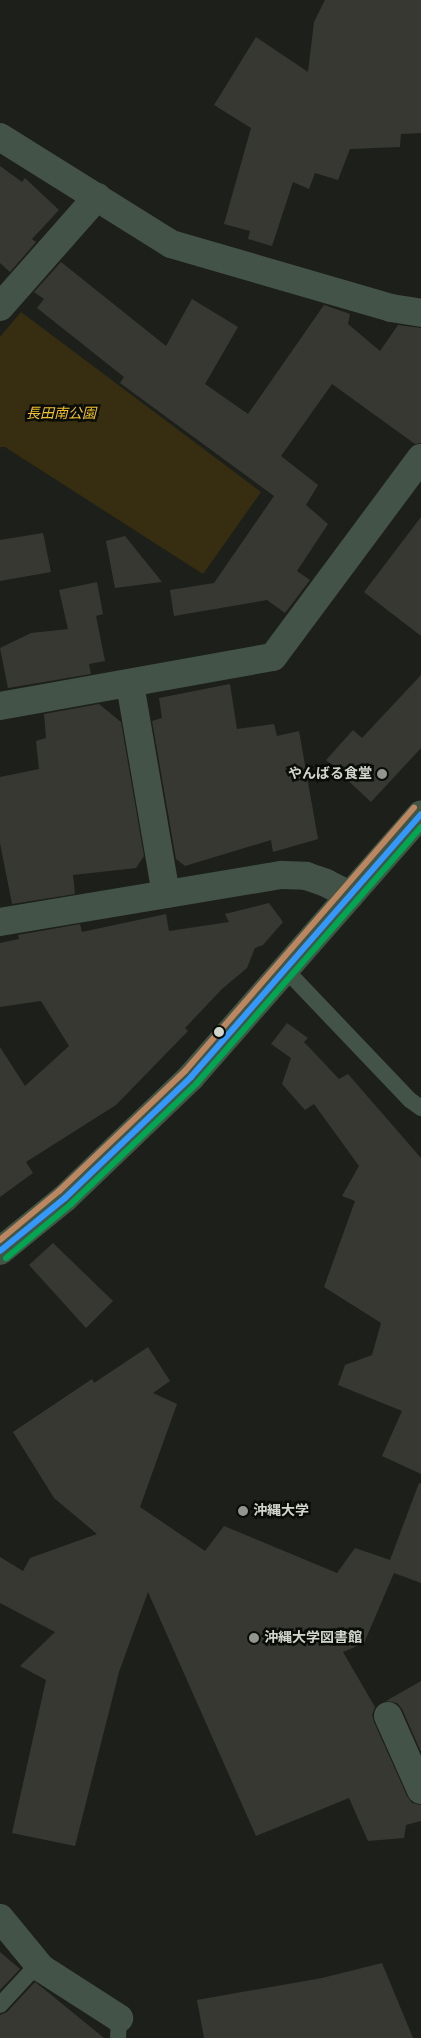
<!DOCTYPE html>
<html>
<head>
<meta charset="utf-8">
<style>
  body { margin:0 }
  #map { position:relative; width:421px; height:2038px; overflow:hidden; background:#1d201a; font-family:Bitter,"Noto Sans JP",serif }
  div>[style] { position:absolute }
  .green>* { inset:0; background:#372d10 }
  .building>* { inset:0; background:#373832 }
  .lane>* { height:16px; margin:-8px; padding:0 8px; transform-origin:8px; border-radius:8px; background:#445347 }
  .street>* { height:28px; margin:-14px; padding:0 14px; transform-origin:14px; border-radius:14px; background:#445347 }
  .secondary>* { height:28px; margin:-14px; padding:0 14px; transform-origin:14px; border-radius:14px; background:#425646 }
  .bus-1>* { height:6px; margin:-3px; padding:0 3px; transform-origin:3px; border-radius:3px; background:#39f }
  .bus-2>* { height:6px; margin:-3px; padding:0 3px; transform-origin:3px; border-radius:3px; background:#00a651 }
  .bus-3>* { height:6px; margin:-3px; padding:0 3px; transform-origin:3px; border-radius:3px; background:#bb8660 }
  .dots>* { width:14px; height:14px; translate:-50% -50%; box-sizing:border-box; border:2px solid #090c07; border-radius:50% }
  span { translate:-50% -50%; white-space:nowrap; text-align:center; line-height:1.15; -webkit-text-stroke:5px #090c07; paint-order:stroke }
  .park-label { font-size:14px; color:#f1c02d; font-style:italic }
  .poi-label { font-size:14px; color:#d1d6cd; font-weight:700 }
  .right { translate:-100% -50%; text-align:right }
  .left { translate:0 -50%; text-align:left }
</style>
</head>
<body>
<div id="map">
  <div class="green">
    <div style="clip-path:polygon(21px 312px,261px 492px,203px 574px,5px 447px,0 447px,0 337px)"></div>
  </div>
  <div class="building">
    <div style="clip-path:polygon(325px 0,421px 0,421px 133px,401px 134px,400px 147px,350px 149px,338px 180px,315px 173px,309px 189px,293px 182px,272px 246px,248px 239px,250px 231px,224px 224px,251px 128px,214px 105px,256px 37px,308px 72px,314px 22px)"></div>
    <div style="clip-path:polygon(0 166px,22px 182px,25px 178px,59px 210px,32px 239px,36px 242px,10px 272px,0 263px)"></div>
    <div style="clip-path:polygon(61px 262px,166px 346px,192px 299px,238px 327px,205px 384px,248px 414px,324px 305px,350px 314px,348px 324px,380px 351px,398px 325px,421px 328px,421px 443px,415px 444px,332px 384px,281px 456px,318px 485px,306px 505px,328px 524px,297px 571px,310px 580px,285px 613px,267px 600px,174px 616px,170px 590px,214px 583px,274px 496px,120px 383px,124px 377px,37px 308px,44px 299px,34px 292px)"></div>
    <div style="clip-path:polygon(421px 517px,421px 636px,364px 592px)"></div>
    <div style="clip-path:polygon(43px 533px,51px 572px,0 581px,0 540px)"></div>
    <div style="clip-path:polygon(125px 536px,162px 582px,115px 588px,106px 541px)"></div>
    <div style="clip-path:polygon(97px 582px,103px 614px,96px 616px,105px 661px,89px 664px,91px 674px,8px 688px,0 648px,31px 633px,68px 629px,59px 590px)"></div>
    <div style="clip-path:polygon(421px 675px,421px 748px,371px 802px,326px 760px,353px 730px,362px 738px)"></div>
    <div style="clip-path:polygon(230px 684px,237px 729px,274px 724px,277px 736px,299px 731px,318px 839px,273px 852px,271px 840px,185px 866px,176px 859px,152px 721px,162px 718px,159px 698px)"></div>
    <div style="clip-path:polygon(99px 704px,121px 722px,144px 856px,136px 868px,73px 875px,75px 894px,12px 904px,0 843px,0 777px,39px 769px,36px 741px,46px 738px,44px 714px)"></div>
    <div style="clip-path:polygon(269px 903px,283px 922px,263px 945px,255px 948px,247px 968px,222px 989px,185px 1028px,188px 1031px,116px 1105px,26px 1162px,33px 1173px,0 1197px,0 1047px,25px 1086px,69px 1046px,41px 1001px,0 1007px,0 943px,19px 939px,18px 935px,80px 924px,82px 932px,166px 914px,169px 931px,229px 922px,225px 914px)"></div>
    <div style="clip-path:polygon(287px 1023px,308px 1038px,304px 1042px,339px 1079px,348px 1074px,421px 1158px,421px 1474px,382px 1456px,402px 1411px,338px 1385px,345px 1365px,372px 1355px,381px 1323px,324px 1287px,355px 1201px,342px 1196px,359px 1166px,314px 1104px,305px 1110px,282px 1084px,291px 1058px,271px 1044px)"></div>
    <div style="clip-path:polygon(53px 1243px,113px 1301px,86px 1328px,29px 1265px)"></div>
    <div style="clip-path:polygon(148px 1347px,170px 1381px,153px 1393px,177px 1404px,140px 1507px,205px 1551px,224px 1526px,337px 1573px,355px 1548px,390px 1560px,419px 1483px,421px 1484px,421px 1583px,394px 1573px,364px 1643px,343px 1652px,375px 1707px,372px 1715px,374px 1722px,407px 1796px,412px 1803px,421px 1805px,421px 1821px,406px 1825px,404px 1838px,368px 1841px,349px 1798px,256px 1836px,148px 1592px,119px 1672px,75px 1846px,12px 1833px,46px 1680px,20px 1666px,55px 1632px,0 1603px,0 1557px,23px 1571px,30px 1558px,97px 1534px,54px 1498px,13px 1432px,92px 1379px,94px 1383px)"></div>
    <div style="clip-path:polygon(421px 1681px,421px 1752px,402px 1709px,397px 1703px,386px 1701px)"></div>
    <div style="clip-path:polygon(0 1952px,20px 1969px,0 1990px)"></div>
    <div style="clip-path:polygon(382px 1963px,413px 2038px,204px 2038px,197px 2000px,322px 1978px)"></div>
    <div style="clip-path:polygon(35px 1982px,44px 1989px,104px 2038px,0 2038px,0 2015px,7px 2012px)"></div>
  </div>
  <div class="lane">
    <div style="left:286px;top:970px;width:180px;rotate:46.4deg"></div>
    <div style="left:410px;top:1100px;width:14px;rotate:36deg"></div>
    <div style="left:0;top:2005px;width:56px;rotate:-47.2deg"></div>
    <div style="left:118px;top:2038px;width:20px;rotate:-87deg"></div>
  </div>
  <div class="street">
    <div style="left:0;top:137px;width:202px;rotate:32deg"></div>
    <div style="left:171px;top:244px;width:229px;rotate:16.2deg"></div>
    <div style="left:391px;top:308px;width:30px;rotate:9deg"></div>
    <div style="left:0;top:307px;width:147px;rotate:-48.6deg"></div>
    <div style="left:130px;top:684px;width:213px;rotate:80.3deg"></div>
    <div style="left:0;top:706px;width:277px;rotate:-10.2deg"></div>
    <div style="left:273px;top:657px;width:248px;rotate:-53.4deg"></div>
    <div style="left:0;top:922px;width:286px;rotate:-9.5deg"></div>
    <div style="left:282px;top:875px;width:24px;rotate:2deg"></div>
    <div style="left:306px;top:876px;width:21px;rotate:19deg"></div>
    <div style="left:326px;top:883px;width:27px;rotate:27deg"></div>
    <div style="left:388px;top:1716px;width:81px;rotate:66deg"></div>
    <div style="left:0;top:1918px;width:65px;rotate:50.6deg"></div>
    <div style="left:41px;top:1968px;width:93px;rotate:32.7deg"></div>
  </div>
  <div class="secondary">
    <div style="left:0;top:1251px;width:84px;rotate:-39.2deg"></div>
    <div style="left:65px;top:1198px;width:175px;rotate:-43.8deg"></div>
    <div style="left:191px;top:1077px;width:349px;rotate:-48.8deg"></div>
  </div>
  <div class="bus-1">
    <div style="left:0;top:1251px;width:84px;rotate:-39.2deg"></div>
    <div style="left:65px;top:1198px;width:175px;rotate:-43.8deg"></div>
    <div style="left:191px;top:1077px;width:349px;rotate:-48.8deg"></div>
  </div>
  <div class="bus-2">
    <div style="left:6px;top:1258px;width:85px;rotate:-39.7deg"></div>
    <div style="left:71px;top:1204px;width:175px;rotate:-43.8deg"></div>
    <div style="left:197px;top:1083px;width:340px;rotate:-48.8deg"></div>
  </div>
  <div class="bus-3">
    <div style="left:0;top:1240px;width:77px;rotate:-39.7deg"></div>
    <div style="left:59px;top:1191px;width:174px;rotate:-43.6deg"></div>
    <div style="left:185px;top:1071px;width:349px;rotate:-49deg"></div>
  </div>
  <div class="dots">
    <div style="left:382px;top:774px;background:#92968e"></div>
    <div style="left:219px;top:1032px;background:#d1d6cd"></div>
    <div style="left:243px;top:1511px;background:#92968e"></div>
    <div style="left:254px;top:1638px;background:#92968e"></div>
  </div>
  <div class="park-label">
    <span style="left:61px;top:414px">長田南公園</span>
  </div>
  <div class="poi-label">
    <span class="right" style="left:372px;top:774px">やんばる食堂</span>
    <span class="left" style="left:253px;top:1511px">沖縄大学</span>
    <span class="left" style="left:264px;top:1638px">沖縄大学図書館</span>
  </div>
</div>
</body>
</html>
